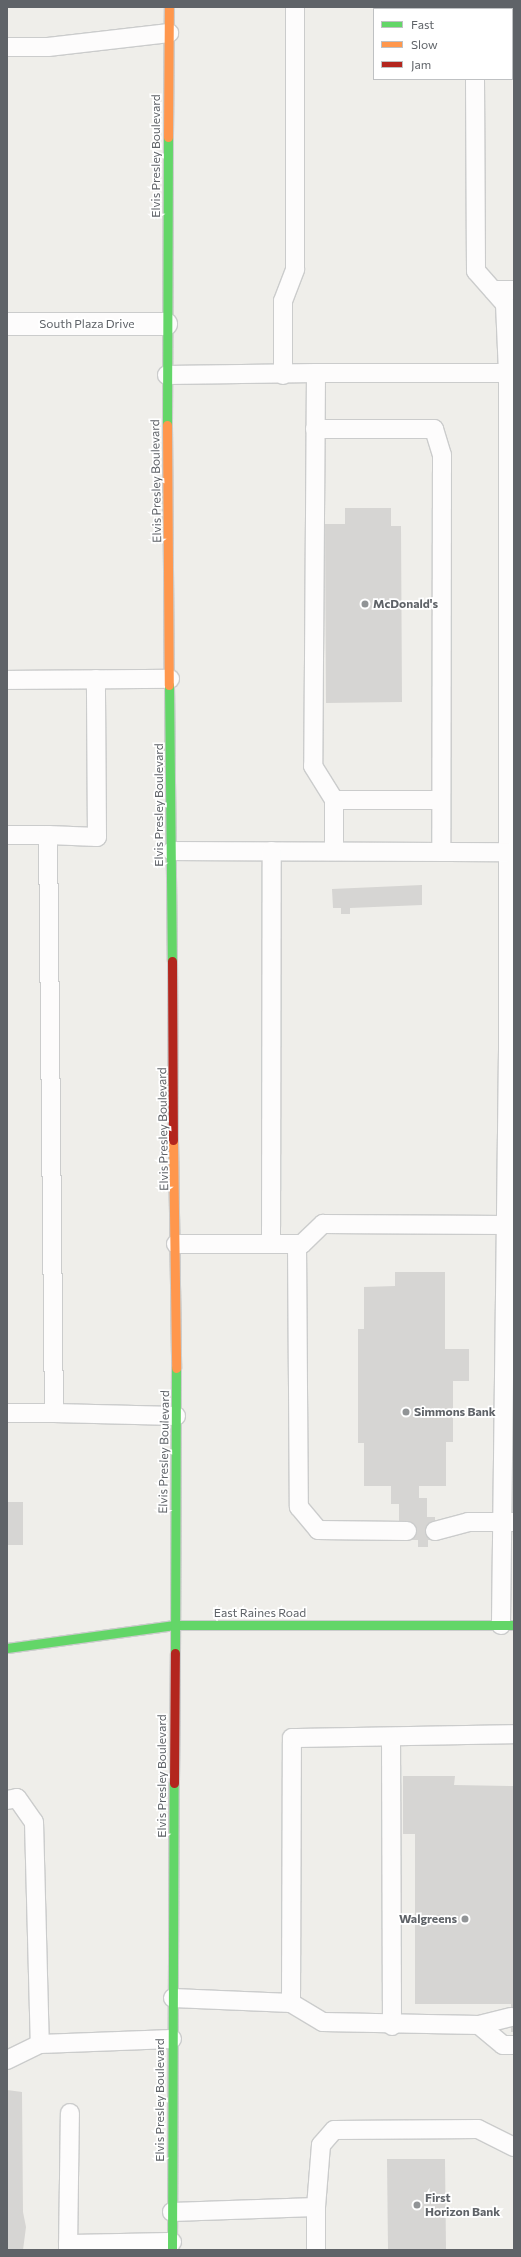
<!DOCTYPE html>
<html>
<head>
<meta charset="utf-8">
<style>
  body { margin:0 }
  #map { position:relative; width:521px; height:2257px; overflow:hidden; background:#efeeea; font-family:Commissioner,sans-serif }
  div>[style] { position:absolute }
  .building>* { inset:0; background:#d6d5d3 }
  .roads { filter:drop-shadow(1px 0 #cbcccc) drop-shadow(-1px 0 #cbcccc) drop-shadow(0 1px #cbcccc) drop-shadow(0 -1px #cbcccc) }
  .lane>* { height:18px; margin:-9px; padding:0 9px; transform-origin:9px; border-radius:9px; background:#fdfcfc }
  .street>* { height:22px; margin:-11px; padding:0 11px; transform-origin:11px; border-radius:11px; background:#fdfcfc }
  .fast>* { height:9px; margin:-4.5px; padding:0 4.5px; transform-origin:4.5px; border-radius:4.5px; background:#63d668 }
  .slow>* { height:9px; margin:-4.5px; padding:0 4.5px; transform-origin:4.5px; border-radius:4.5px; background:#ff974d }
  .jam>* { height:9px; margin:-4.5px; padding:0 4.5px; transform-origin:4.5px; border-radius:4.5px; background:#b3261e }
  .dots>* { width:11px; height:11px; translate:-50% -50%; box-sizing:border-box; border:2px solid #fff; border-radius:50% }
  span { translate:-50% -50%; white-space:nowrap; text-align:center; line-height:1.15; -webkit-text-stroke:3.5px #fff; paint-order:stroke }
  .street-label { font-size:12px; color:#5f6368 }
  .poi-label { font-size:12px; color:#5f6368; font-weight:700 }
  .left { translate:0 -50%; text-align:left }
  .right { translate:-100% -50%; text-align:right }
  .frame { position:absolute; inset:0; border:8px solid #5f6368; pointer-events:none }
  .legend { position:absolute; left:373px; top:8px; width:140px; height:72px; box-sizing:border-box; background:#fff; border:1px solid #bfc1c3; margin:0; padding:5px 7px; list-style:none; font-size:12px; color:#5f6368 }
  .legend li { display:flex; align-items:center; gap:8px; height:20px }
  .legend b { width:20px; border:1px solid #bfc1c3 }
</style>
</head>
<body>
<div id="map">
  <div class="building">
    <div style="clip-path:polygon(510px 7px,514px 7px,514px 45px,512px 45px)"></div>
    <div style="clip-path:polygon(345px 508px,391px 508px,391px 526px,401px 526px,402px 702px,326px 703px,325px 524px,345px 524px)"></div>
    <div style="clip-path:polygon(422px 885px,422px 905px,350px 908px,350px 914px,341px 914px,341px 908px,333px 908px,332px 889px)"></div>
    <div style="clip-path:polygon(395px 1272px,445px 1272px,445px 1349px,469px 1349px,469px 1381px,453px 1381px,453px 1442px,446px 1442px,446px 1486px,419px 1486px,419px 1498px,427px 1498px,427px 1517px,435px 1517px,435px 1540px,428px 1540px,428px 1547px,418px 1547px,418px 1540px,407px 1540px,407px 1522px,399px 1522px,399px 1504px,391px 1504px,391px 1486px,364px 1486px,364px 1443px,358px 1443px,358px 1329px,364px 1329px,364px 1287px,395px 1286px)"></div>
    <div style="clip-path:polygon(7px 1502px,23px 1502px,23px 1545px,7px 1545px)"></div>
    <div style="clip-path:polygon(403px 1776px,455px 1776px,454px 1785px,514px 1786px,514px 2032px,511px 2032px,511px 2004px,415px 2004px,415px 1834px,403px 1834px)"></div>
    <div style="clip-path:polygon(7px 2090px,22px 2092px,23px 2212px,26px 2227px,23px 2250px,7px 2250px)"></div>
    <div style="clip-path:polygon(387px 2159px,445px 2159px,446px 2250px,388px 2250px)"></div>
  </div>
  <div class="roads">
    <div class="lane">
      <div style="left:474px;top:7px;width:2px;rotate:90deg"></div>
      <div style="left:7px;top:47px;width:41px"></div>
      <div style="left:48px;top:47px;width:122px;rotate:-6.6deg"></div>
      <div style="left:475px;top:79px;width:192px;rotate:89.7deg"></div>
      <div style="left:476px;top:271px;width:44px;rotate:48.7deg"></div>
      <div style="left:505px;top:304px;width:69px;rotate:87.5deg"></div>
      <div style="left:508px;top:373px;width:677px;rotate:90deg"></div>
      <div style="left:508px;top:1050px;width:575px;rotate:90.7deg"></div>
      <div style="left:493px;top:290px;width:21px"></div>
      <div style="left:316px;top:373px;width:192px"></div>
      <div style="left:167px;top:375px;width:149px;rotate:-0.8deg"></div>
      <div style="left:316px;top:373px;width:393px;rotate:90.4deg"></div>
      <div style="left:313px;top:766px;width:40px;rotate:58deg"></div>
      <div style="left:334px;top:800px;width:51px;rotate:90deg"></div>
      <div style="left:283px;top:375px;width:74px;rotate:-90deg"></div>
      <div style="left:283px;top:301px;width:34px;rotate:-69deg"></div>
      <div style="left:295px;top:269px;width:262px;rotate:-90deg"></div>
      <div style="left:315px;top:429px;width:119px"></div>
      <div style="left:434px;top:429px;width:27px;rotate:73deg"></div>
      <div style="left:442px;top:455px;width:397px;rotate:90.1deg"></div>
      <div style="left:7px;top:680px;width:163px;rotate:-0.4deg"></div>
      <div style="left:334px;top:800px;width:106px"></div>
      <div style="left:7px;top:835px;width:41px"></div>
      <div style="left:48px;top:835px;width:578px;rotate:89.41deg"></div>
      <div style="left:54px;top:1413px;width:47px;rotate:180deg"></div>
      <div style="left:48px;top:835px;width:49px;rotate:2.3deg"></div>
      <div style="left:97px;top:837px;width:158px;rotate:-90.4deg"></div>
      <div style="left:172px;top:851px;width:336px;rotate:0.2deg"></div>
      <div style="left:176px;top:1244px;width:126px"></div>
      <div style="left:302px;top:1244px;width:29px;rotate:-44deg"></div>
      <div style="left:323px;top:1224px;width:182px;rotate:0.3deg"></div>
      <div style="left:271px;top:1244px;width:393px;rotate:-89.9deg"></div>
      <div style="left:297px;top:1244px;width:263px;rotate:89.6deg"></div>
      <div style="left:299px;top:1507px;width:30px;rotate:50deg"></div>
      <div style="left:318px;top:1530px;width:89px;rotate:0.6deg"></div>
      <div style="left:54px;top:1413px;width:122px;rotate:1.4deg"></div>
      <div style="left:435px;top:1531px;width:34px;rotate:-15deg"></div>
      <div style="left:468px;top:1522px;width:45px"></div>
      <div style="left:391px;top:1737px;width:289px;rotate:89.8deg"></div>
      <div style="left:7px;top:1800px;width:10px;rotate:-11deg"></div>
      <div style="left:17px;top:1798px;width:29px;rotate:55deg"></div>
      <div style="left:34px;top:1822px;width:222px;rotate:88.5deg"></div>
      <div style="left:40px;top:2044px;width:132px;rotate:-2.2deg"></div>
      <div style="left:173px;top:1998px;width:118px;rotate:2.4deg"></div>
      <div style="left:291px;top:2003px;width:37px;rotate:31deg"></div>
      <div style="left:323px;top:2022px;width:156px;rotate:1.1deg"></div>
      <div style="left:479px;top:2025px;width:31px;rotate:40deg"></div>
      <div style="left:503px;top:2045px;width:11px"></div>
      <div style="left:291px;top:2003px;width:265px;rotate:-89.8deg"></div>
      <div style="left:292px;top:1738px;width:222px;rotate:-1deg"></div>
      <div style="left:479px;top:2025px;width:33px;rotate:-14deg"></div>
      <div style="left:7px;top:2060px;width:37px;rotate:-26deg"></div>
      <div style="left:316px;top:2207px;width:43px;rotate:90deg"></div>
      <div style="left:172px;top:2212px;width:144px;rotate:-2deg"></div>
      <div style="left:316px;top:2207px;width:62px;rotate:-85.4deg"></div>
      <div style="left:321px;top:2145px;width:20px;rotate:-49deg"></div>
      <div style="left:334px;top:2130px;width:144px;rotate:-0.4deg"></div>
      <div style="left:478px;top:2129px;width:40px;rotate:26.6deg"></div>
      <div style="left:68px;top:2244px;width:104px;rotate:-1.1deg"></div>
      <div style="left:68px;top:2250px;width:137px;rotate:-89.2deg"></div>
    </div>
    <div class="street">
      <div style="left:7px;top:324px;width:159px"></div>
    </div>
    <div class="fast">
      <div style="left:167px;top:425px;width:288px;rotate:-89.8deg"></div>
      <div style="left:169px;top:685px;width:276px;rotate:89.4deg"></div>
      <div style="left:7px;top:1648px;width:169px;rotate:-7.8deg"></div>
      <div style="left:174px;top:1625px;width:340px"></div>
      <div style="left:175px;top:1653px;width:285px;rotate:-89.8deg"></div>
      <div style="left:172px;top:2250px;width:467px;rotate:-89.8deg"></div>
    </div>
    <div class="slow">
      <div style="left:168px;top:137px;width:130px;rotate:-89.6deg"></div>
      <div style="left:167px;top:425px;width:260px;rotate:89.6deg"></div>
      <div style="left:173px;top:1140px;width:228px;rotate:89.2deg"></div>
    </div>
    <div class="jam">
      <div style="left:172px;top:961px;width:179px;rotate:89.7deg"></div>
      <div style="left:174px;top:1783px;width:130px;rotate:-89.6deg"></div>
    </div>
  </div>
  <div class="dots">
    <div style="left:365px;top:604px;background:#919496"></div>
    <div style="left:406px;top:1412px;background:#919496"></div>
    <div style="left:465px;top:1919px;background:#919496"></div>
    <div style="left:417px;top:2205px;background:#919496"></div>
  </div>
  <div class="street-label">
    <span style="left:156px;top:156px;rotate:-90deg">Elvis Presley Boulevard</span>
    <span style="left:87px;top:324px">South Plaza Drive</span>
    <span style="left:156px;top:481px;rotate:-91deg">Elvis Presley Boulevard</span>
    <span style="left:159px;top:805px;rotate:-90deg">Elvis Presley Boulevard</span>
    <span style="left:163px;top:1129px;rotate:-91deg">Elvis Presley Boulevard</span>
    <span style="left:164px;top:1452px;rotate:-89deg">Elvis Presley Boulevard</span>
    <span style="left:260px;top:1613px">East Raines Road</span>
    <span style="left:162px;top:1776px;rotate:-90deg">Elvis Presley Boulevard</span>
    <span style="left:160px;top:2100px;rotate:-90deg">Elvis Presley Boulevard</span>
  </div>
  <div class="poi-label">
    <span class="left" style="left:373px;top:604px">McDonald's</span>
    <span class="left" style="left:414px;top:1412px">Simmons Bank</span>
    <span class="right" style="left:457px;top:1919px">Walgreens</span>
    <span class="left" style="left:425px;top:2205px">First<br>Horizon Bank</span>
  </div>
  <div class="frame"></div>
  <ul class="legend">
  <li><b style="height:5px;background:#63d668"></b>Fast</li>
  <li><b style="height:5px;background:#ff974d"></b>Slow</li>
  <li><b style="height:5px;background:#b3261e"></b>Jam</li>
  </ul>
</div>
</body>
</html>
